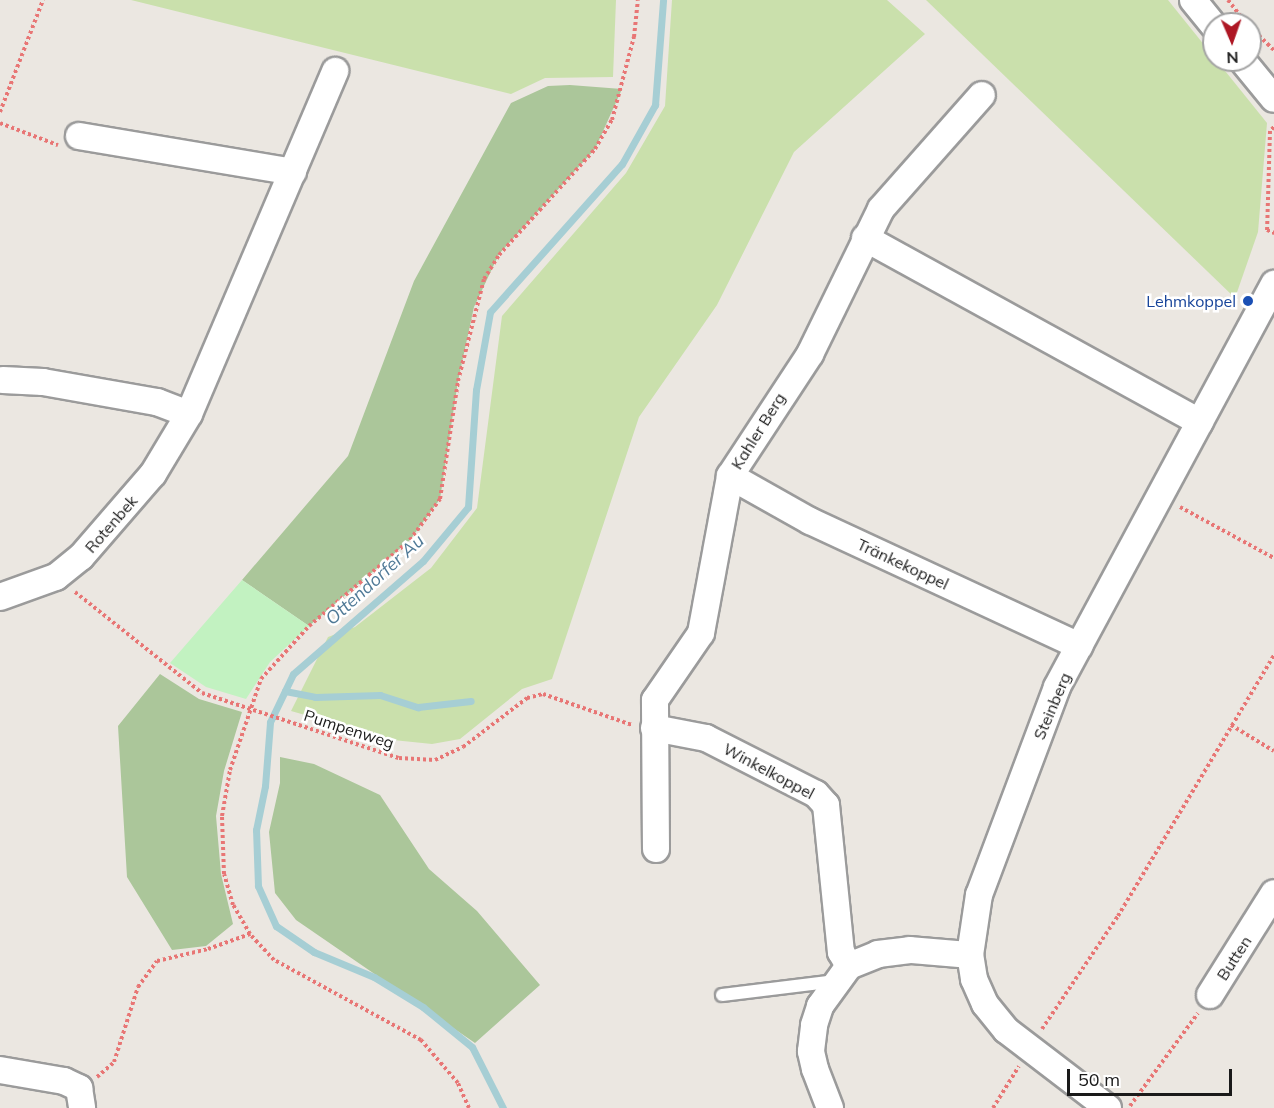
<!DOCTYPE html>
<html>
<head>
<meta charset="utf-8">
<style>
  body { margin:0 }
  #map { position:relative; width:1274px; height:1108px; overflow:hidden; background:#ebe7e1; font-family:Mulish,sans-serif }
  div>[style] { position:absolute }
  .grass>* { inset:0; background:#cae0ac }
  .forest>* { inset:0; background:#abc69a }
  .park>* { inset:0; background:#c2f2c1 }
  .stream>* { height:7px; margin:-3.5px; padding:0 3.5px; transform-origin:3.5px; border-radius:3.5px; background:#a6ced4 }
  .path>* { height:4px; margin-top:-2px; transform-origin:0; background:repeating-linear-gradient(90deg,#e87675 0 3px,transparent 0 6px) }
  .roads { filter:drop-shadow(2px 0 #9b9b9b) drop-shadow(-2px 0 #9b9b9b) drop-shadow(0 2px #9b9b9b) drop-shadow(0 -2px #9b9b9b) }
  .lane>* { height:12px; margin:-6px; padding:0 6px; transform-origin:6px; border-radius:6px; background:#fff }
  .street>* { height:26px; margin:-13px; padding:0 13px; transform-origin:13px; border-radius:13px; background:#fff }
  .dots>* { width:16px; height:16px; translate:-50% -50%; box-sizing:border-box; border:3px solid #fff; border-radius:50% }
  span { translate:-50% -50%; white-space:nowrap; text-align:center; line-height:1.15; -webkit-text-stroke:5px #fff; paint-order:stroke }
  .transit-label { font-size:16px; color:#164399 }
  .right { translate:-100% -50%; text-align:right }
  .street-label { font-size:16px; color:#1a1a1a }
  .water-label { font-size:18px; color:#507a97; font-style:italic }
  .north { position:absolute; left:1202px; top:12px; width:60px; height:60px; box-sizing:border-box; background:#fff; border:2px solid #a3a3a3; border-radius:50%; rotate:178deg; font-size:16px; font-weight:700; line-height:24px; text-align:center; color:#1a1a1a }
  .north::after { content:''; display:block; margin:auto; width:21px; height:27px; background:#ae1724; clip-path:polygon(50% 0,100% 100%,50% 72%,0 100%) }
  .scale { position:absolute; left:1067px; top:1069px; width:165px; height:27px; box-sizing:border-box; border:3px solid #1a1a1a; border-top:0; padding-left:8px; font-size:18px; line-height:21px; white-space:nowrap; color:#1a1a1a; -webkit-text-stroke:4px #fff; paint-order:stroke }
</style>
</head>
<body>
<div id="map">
  <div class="grass">
    <div style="clip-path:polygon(131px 0,616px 0,613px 77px,545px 78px,511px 94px)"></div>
    <div style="clip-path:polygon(672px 0,887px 0,925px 34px,794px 152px,717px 305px,639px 417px,552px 679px,522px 689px,460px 739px,432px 744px,393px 740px,291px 711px,328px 637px,355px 627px,431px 568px,477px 508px,502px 316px,626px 173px,665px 106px)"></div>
    <div style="clip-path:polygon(926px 0,1168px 0,1267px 123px,1258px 232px,1235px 298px)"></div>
  </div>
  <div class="forest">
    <div style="clip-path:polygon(570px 85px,622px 89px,595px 149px,499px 254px,474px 307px,458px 381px,440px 499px,410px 540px,309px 626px,242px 580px,348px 456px,414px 281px,511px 103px,548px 86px)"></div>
    <div style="clip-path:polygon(160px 674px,199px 699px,242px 712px,224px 771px,216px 816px,221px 874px,233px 924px,206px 946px,172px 950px,127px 877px,118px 726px)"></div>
    <div style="clip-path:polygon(280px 757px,314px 764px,380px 795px,429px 869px,477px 911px,540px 985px,475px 1043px,296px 920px,275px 893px,269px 832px,280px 783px)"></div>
  </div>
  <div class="park">
    <div style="clip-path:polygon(242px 580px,309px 626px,270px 662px,246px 699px,206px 687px,170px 663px)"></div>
  </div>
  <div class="stream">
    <div style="left:285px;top:691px;width:31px;rotate:11deg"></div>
    <div style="left:315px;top:697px;width:65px;rotate:-1.8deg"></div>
    <div style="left:380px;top:695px;width:40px;rotate:18deg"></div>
    <div style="left:418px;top:707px;width:53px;rotate:-6.5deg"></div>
    <div style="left:503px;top:1108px;width:68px;rotate:-116.9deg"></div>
    <div style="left:472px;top:1047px;width:63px;rotate:-140.8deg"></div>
    <div style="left:423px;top:1007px;width:57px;rotate:-148.5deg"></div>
    <div style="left:374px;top:977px;width:65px;rotate:-157.4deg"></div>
    <div style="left:314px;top:952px;width:46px;rotate:-145.6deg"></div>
    <div style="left:276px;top:926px;width:44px;rotate:-114.2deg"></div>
    <div style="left:258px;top:886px;width:56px;rotate:-92deg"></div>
    <div style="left:256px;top:830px;width:45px;rotate:-78.4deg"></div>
    <div style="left:265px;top:786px;width:64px;rotate:-85.5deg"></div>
    <div style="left:270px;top:722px;width:53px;rotate:-64.4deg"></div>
    <div style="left:293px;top:674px;width:172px;rotate:-41deg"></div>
    <div style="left:423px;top:561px;width:70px;rotate:-50.2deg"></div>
    <div style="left:468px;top:507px;width:117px;rotate:-86.1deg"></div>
    <div style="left:476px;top:390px;width:79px;rotate:-79.8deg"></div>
    <div style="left:490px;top:312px;width:198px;rotate:-48.3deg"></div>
    <div style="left:622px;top:164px;width:68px;rotate:-60.8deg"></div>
    <div style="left:655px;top:105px;width:105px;rotate:-85.6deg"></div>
  </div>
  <div class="path">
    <div style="left:1228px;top:0;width:31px;rotate:52deg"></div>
    <div style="left:1250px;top:27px;width:33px;rotate:44deg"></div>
    <div style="left:0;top:112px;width:120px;rotate:-69deg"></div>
    <div style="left:0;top:123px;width:62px;rotate:20.8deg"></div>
    <div style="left:1274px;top:127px;width:6px;rotate:135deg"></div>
    <div style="left:1270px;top:131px;width:99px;rotate:91.7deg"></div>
    <div style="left:1267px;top:230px;width:8px;rotate:23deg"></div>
    <div style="left:1180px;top:507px;width:107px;rotate:28.5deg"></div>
    <div style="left:75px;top:592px;width:162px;rotate:38.5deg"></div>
    <div style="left:202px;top:693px;width:207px;rotate:18.3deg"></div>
    <div style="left:399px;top:758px;width:36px;rotate:3deg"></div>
    <div style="left:435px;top:760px;width:31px;rotate:-25deg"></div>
    <div style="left:463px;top:747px;width:81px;rotate:-37.4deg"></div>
    <div style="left:527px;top:698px;width:16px;rotate:-14deg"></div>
    <div style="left:543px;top:694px;width:94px;rotate:19.2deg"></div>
    <div style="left:1231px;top:725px;width:50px;rotate:31.2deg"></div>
    <div style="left:1042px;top:1029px;width:136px;rotate:-56.1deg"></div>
    <div style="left:1118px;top:916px;width:304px;rotate:-59.1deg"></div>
    <div style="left:97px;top:1077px;width:23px;rotate:-41deg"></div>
    <div style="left:114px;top:1062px;width:79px;rotate:-72.3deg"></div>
    <div style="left:138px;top:987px;width:32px;rotate:-54deg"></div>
    <div style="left:157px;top:961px;width:52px;rotate:-13.2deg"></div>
    <div style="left:208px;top:949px;width:45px;rotate:-19.7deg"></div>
    <div style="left:1130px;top:1106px;width:115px;rotate:-53.8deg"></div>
    <div style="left:469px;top:1108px;width:27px;rotate:-114deg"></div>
    <div style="left:458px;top:1083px;width:57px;rotate:-130.7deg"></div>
    <div style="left:421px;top:1040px;width:167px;rotate:-151.4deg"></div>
    <div style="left:274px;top:960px;width:35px;rotate:-133deg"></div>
    <div style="left:250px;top:934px;width:34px;rotate:-120deg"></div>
    <div style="left:233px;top:905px;width:32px;rotate:-106deg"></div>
    <div style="left:224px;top:874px;width:58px;rotate:-92deg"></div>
    <div style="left:222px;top:816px;width:47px;rotate:-80.1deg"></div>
    <div style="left:230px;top:770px;width:96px;rotate:-71.2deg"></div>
    <div style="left:261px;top:679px;width:72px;rotate:-47.8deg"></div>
    <div style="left:309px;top:626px;width:133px;rotate:-40.4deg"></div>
    <div style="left:410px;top:540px;width:51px;rotate:-53.8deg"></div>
    <div style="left:440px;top:499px;width:119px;rotate:-81.3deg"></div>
    <div style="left:458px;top:381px;width:105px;rotate:-75.7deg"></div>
    <div style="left:484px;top:279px;width:28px;rotate:-58deg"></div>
    <div style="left:499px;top:255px;width:143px;rotate:-47.8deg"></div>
    <div style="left:595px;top:149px;width:34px;rotate:-60deg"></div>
    <div style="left:612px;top:120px;width:86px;rotate:-75.2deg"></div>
    <div style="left:634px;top:37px;width:37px;rotate:-84deg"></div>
    <div style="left:993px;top:1108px;width:49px;rotate:-58.2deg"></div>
  </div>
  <div class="roads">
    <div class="lane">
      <div style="left:722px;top:995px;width:115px;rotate:-7deg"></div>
    </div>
    <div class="street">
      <div style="left:1193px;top:0;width:33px;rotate:51deg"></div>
      <div style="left:1242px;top:60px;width:50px;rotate:50.6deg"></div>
      <div style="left:79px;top:136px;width:217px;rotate:9.5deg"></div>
      <div style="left:865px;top:238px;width:382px;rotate:28.8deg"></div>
      <div style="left:3px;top:380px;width:40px;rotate:2.9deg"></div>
      <div style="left:43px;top:382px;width:116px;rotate:10deg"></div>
      <div style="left:157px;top:402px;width:34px;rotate:21deg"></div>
      <div style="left:730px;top:476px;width:92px;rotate:29.4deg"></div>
      <div style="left:810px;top:521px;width:297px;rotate:24.9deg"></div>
      <div style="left:0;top:597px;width:59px;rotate:-19.7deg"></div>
      <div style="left:56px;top:577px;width:32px;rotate:-39deg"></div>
      <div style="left:81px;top:557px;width:110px;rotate:-49.1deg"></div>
      <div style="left:153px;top:474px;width:70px;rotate:-59deg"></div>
      <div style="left:189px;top:414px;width:373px;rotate:-66.9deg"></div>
      <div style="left:654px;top:728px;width:53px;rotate:10.9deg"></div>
      <div style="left:706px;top:738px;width:123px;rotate:27deg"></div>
      <div style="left:816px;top:794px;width:15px;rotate:48deg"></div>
      <div style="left:826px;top:805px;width:148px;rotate:84.2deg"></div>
      <div style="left:841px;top:952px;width:16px;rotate:60deg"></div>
      <div style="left:656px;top:849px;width:149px;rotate:-90.4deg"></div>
      <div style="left:655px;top:700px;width:81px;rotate:-55.5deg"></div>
      <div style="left:701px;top:633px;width:160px;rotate:-79.5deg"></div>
      <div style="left:730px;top:476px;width:146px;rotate:-56.7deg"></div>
      <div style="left:810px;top:354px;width:161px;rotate:-63.9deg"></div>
      <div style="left:881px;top:209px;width:152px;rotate:-48.5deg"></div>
      <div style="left:1210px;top:995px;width:120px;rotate:-57.9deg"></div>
      <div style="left:0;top:1070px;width:65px;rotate:9.8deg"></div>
      <div style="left:64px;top:1081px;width:17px;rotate:25deg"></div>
      <div style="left:79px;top:1088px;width:20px;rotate:81deg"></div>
      <div style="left:830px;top:1108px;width:42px;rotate:-111deg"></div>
      <div style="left:815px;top:1069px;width:18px;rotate:-103deg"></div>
      <div style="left:811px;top:1051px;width:26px;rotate:-83deg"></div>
      <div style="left:814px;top:1025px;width:20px;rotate:-72deg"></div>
      <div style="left:820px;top:1006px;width:49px;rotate:-54.1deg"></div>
      <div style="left:849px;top:966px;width:31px;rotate:-22deg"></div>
      <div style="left:878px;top:954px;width:32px;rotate:-7deg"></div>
      <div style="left:910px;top:950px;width:60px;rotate:4.8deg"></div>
      <div style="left:1108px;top:1108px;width:128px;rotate:-142.6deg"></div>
      <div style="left:1006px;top:1030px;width:33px;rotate:-129deg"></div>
      <div style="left:985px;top:1004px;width:27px;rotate:-114deg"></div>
      <div style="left:974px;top:979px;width:24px;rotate:-99deg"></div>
      <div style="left:970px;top:955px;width:61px;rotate:-81.5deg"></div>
      <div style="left:979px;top:895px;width:222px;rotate:-69.4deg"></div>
      <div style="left:1057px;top:687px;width:458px;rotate:-61.7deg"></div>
    </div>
  </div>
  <div class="dots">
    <div style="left:1248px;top:301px;background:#1a4fb4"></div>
  </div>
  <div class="transit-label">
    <span class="right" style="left:1236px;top:301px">Lehmkoppel</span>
  </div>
  <div class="street-label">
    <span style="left:758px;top:431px;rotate:-58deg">Kahler Berg</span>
    <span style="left:111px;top:524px;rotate:-49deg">Rotenbek</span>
    <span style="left:903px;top:564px;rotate:25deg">Tränkekoppel</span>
    <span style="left:1052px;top:706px;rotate:-67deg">Steinberg</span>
    <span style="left:349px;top:729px;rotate:18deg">Pumpenweg</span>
    <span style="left:769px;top:771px;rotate:28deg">Winkelkoppel</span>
    <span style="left:1234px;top:958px;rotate:-57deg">Butten</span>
  </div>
  <div class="water-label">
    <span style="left:375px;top:580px;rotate:-42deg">Ottendorfer Au</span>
  </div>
  <div class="north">N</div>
  <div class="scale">50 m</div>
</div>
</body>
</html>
